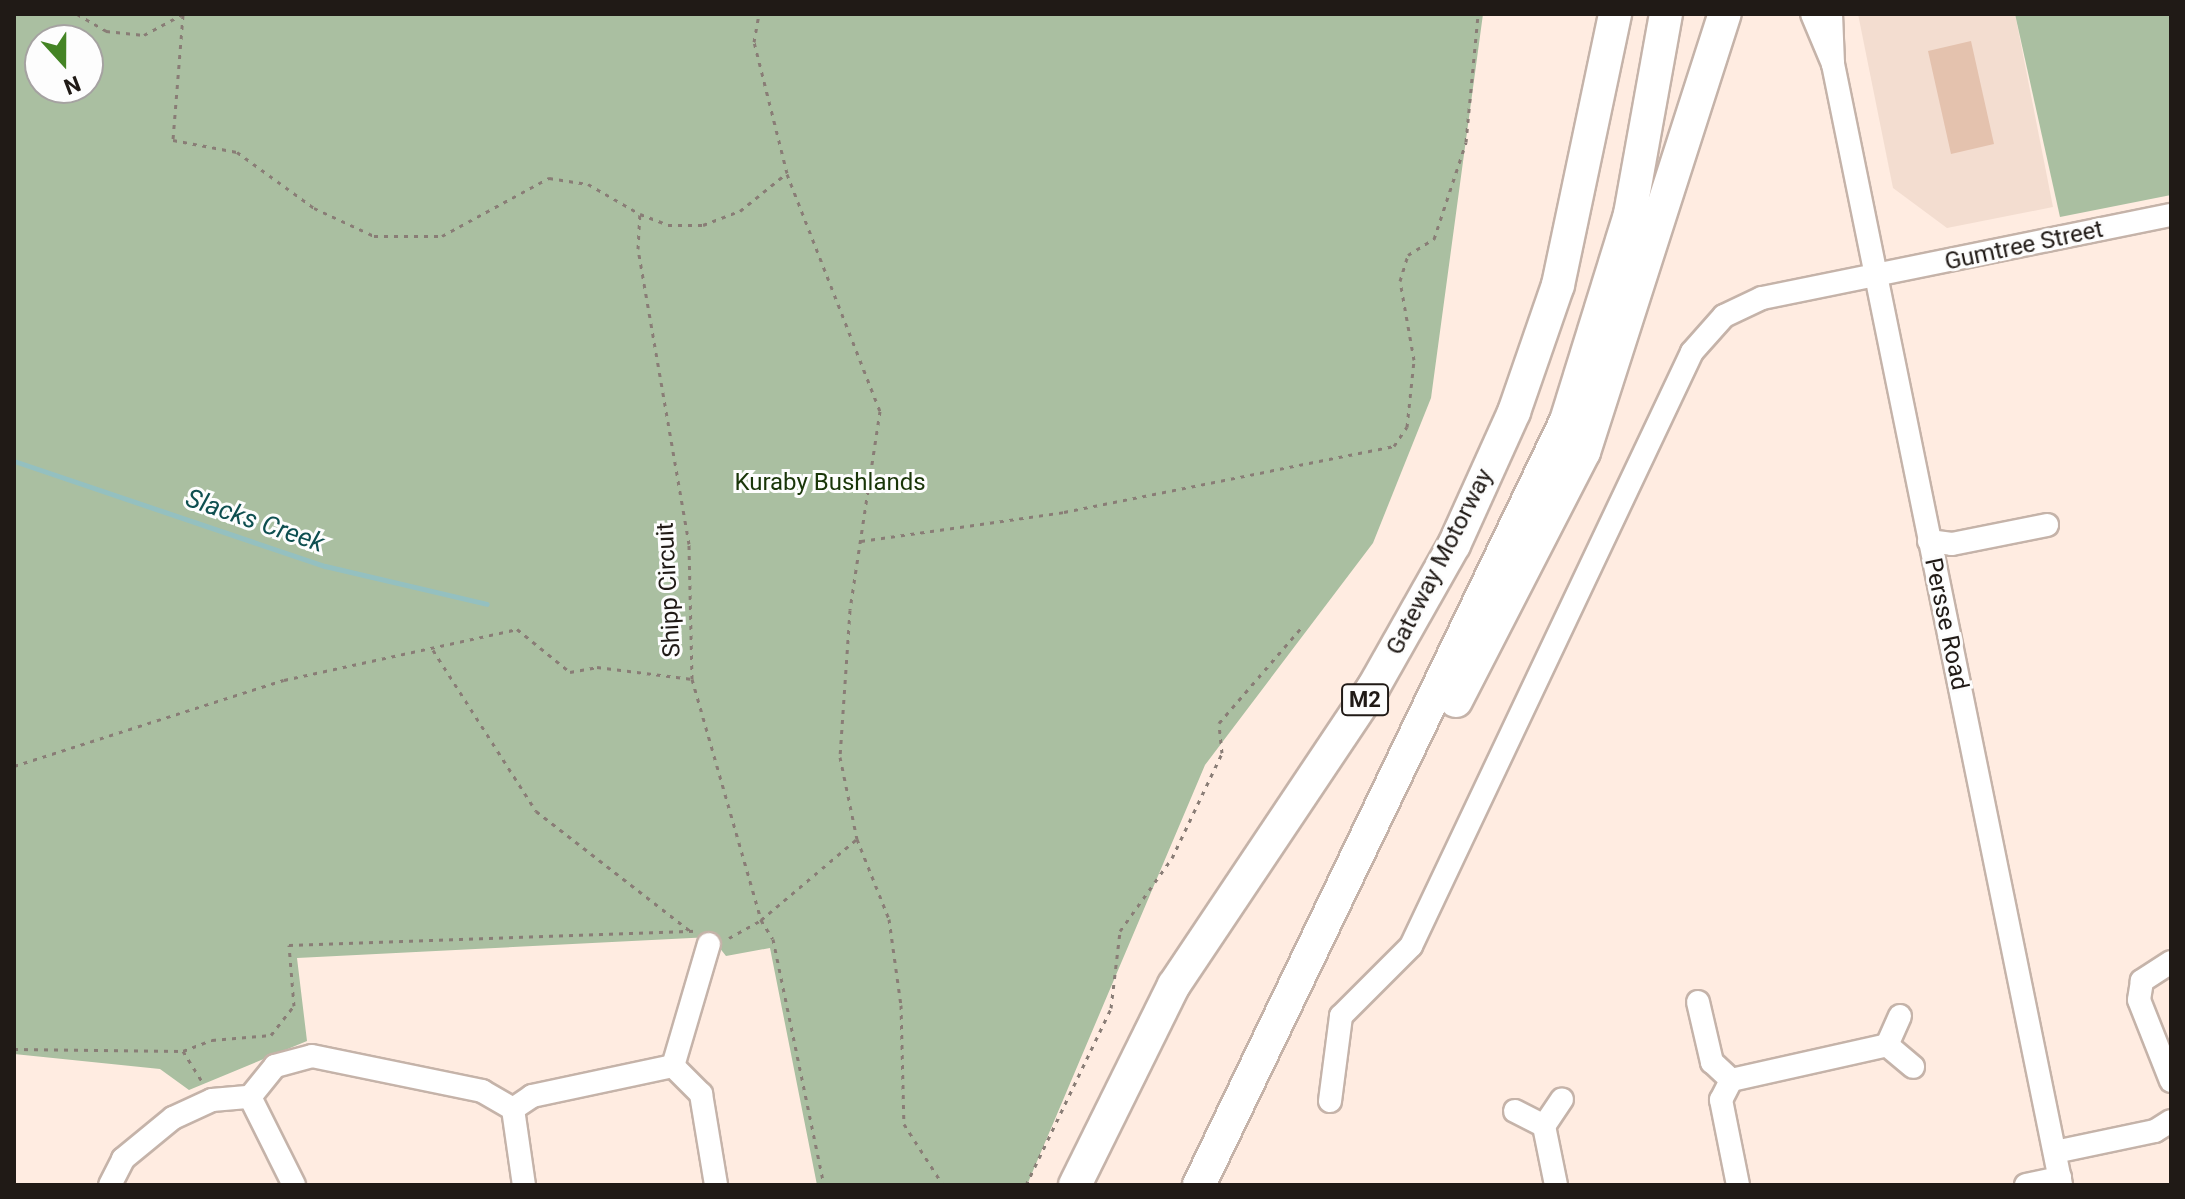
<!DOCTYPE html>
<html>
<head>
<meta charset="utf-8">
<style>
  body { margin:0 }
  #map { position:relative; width:2185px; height:1199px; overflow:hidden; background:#ffece1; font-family:Roboto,sans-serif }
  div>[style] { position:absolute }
  .industrial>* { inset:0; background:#f3ddd0 }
  .forest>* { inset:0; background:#aabfa1 }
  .stream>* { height:5px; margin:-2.5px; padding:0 2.5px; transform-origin:2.5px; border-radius:2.5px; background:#94c0c0 }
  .building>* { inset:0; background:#e4c2ae }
  .path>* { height:3px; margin-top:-1.5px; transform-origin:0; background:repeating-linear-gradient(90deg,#897d76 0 4px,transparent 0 10px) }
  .roads { filter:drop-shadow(2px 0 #c5b3a9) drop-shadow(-2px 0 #c5b3a9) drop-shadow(0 2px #c5b3a9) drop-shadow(0 -2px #c5b3a9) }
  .minor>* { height:22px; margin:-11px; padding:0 11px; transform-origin:11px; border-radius:11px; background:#fff }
  .highway>* { height:32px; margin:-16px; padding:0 16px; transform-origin:16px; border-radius:16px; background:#fff }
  span { translate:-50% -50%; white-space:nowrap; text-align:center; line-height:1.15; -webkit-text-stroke:6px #fdfdfd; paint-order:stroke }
  .shield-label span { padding:2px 6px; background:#fdfdfd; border:2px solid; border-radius:6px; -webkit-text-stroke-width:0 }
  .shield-label { font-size:22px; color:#201a16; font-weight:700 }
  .street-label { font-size:24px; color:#201a16 }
  .park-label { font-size:24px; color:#193508 }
  .water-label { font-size:26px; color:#0e4f50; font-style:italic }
  .frame { position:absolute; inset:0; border:16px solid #201a16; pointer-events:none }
  .north { position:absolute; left:24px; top:24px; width:80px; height:80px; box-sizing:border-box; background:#fdfdfd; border:2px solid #a5a2a1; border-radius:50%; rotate:159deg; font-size:22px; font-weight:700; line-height:32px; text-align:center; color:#201a16 }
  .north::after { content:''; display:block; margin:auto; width:28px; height:36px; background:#448425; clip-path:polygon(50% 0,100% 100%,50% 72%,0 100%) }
</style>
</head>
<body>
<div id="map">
  <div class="industrial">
    <div style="clip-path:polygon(1858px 14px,2015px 14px,2053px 207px,1947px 228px,1893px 188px)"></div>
  </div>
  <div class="forest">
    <div style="clip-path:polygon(evenodd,14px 14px,1483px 14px,1431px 398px,1373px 543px,1205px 765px,1027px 1185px,817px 1185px,770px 948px,726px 956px,711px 937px,297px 958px,307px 1041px,189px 1090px,160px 1069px,14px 1054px,14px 14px,40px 40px,88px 40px,88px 88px,40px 88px,40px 40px)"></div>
    <div style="clip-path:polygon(2015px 14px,2171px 14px,2171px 195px,2060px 217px)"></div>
  </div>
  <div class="stream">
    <div style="left:14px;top:461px;width:328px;rotate:18.7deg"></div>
    <div style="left:325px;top:566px;width:166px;rotate:13.2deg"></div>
  </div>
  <div class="building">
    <div style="clip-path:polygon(1971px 41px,1994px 144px,1951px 154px,1928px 51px)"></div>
  </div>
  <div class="path">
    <div style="left:77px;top:14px;width:34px;rotate:30deg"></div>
    <div style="left:106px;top:31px;width:38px;rotate:6deg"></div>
    <div style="left:144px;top:35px;width:44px;rotate:-28.3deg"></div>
    <div style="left:183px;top:15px;width:125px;rotate:94.6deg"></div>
    <div style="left:173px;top:140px;width:65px;rotate:10.6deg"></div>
    <div style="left:237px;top:152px;width:95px;rotate:36deg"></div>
    <div style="left:314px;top:208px;width:66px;rotate:25deg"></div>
    <div style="left:374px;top:236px;width:68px"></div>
    <div style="left:442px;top:236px;width:122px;rotate:-28.5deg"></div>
    <div style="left:549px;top:178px;width:39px;rotate:9deg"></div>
    <div style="left:588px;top:184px;width:60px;rotate:30deg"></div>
    <div style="left:787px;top:174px;width:255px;rotate:68.6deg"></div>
    <div style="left:880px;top:411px;width:201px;rotate:98.6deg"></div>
    <div style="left:850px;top:610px;width:147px;rotate:93.9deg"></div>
    <div style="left:840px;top:757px;width:84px;rotate:78.3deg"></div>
    <div style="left:861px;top:541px;width:205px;rotate:-8.1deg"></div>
    <div style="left:1064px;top:512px;width:337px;rotate:-11.3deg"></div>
    <div style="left:1394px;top:446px;width:23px;rotate:-56deg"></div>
    <div style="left:1407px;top:427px;width:67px;rotate:-84deg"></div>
    <div style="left:1414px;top:360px;width:80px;rotate:-100deg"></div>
    <div style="left:1400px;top:281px;width:27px;rotate:-73deg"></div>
    <div style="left:1408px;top:255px;width:31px;rotate:-32deg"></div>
    <div style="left:1434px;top:239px;width:102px;rotate:-71.7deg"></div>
    <div style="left:1466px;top:142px;width:129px;rotate:-84.6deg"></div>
    <div style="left:433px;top:650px;width:191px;rotate:57.4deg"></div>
    <div style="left:536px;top:811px;width:195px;rotate:37.9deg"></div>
    <div style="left:692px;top:679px;width:251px;rotate:74deg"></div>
    <div style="left:761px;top:920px;width:22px;rotate:58deg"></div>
    <div style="left:773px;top:939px;width:251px;rotate:78.3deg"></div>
    <div style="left:14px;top:766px;width:283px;rotate:-17.7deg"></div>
    <div style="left:284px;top:680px;width:239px;rotate:-12.3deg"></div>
    <div style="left:517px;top:629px;width:68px;rotate:39.1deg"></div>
    <div style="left:570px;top:672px;width:27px;rotate:-10deg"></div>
    <div style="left:597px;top:667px;width:96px;rotate:7.2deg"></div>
    <div style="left:692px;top:679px;width:135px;rotate:-91.3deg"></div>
    <div style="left:689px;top:544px;width:299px;rotate:-99.8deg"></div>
    <div style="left:638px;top:249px;width:35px;rotate:-87deg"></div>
    <div style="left:640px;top:214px;width:30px;rotate:21deg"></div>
    <div style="left:668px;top:225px;width:35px"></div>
    <div style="left:703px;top:225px;width:40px;rotate:-21deg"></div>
    <div style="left:740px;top:211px;width:60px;rotate:-39deg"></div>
    <div style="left:787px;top:173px;width:135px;rotate:-104.1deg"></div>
    <div style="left:754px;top:42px;width:28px;rotate:-80deg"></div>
    <div style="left:729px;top:938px;width:37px;rotate:-29deg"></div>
    <div style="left:761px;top:920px;width:126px;rotate:-40.2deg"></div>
    <div style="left:857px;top:839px;width:86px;rotate:68.2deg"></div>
    <div style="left:889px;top:919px;width:87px;rotate:82.1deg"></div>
    <div style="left:901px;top:1005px;width:119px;rotate:88.6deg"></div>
    <div style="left:904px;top:1124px;width:72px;rotate:57.4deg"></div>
    <div style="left:14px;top:1049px;width:169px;rotate:0.7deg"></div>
    <div style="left:183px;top:1051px;width:31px;rotate:-21deg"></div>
    <div style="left:212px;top:1040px;width:59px;rotate:-4.8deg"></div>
    <div style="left:271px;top:1035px;width:37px;rotate:-52deg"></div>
    <div style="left:294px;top:1006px;width:61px;rotate:-94.7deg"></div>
    <div style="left:289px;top:945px;width:407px;rotate:-2deg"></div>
    <div style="left:183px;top:1051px;width:36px;rotate:58deg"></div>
    <div style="left:1026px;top:1185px;width:196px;rotate:-64.3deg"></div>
    <div style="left:1111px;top:1008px;width:78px;rotate:-83.3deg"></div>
    <div style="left:1120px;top:931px;width:90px;rotate:-54.5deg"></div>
    <div style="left:1172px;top:858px;width:116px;rotate:-64.5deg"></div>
    <div style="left:1222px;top:753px;width:30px;rotate:-96deg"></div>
    <div style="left:1219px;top:723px;width:125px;rotate:-49.2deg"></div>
  </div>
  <div class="roads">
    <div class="minor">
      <div style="left:1812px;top:14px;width:54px;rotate:67.2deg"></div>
      <div style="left:1831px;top:14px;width:50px;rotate:87.7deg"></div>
      <div style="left:1833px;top:64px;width:1144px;rotate:78.5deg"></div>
      <div style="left:1929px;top:541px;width:23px;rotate:7deg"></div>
      <div style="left:1952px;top:544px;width:97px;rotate:-11.3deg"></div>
      <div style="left:2171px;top:962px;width:35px;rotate:147deg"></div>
      <div style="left:2142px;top:981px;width:19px;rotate:99deg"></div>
      <div style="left:2139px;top:1000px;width:87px;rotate:68.4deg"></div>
      <div style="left:1698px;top:1002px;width:62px;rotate:76.9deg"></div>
      <div style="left:1712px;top:1062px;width:26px;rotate:43deg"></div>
      <div style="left:1900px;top:1016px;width:32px;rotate:114deg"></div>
      <div style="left:1887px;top:1045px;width:34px;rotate:40deg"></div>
      <div style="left:673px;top:1066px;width:127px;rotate:-73.6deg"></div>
      <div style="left:250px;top:1097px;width:98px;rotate:63.4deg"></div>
      <div style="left:1330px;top:1101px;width:86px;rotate:-82.6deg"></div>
      <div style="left:1341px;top:1016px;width:99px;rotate:-45deg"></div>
      <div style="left:1411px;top:946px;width:657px;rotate:-64.68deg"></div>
      <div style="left:1692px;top:352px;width:48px;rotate:-48.4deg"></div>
      <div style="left:1724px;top:316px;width:42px;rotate:-25.3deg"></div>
      <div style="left:1762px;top:298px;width:417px;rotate:-11.5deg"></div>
      <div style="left:513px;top:1109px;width:77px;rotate:81.8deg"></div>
      <div style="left:1515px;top:1111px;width:33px;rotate:27deg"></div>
      <div style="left:1544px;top:1126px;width:32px;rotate:-56deg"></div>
      <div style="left:1544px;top:1126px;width:60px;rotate:78.5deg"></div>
      <div style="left:2055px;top:1152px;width:102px;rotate:-11.9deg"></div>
      <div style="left:2155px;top:1131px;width:19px;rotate:-32deg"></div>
      <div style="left:110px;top:1185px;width:29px;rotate:-63deg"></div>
      <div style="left:123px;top:1159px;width:65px;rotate:-39.4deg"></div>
      <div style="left:173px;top:1118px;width:43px;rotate:-24.8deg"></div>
      <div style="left:212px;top:1100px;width:38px;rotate:-5deg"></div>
      <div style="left:250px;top:1097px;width:40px;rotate:-51deg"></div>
      <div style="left:275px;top:1066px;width:38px;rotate:-15deg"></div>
      <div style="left:312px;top:1056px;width:174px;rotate:11.6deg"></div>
      <div style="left:482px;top:1091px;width:36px;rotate:30deg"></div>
      <div style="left:513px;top:1109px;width:23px;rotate:-34deg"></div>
      <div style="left:532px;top:1096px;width:144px;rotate:-12deg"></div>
      <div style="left:673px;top:1066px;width:40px;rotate:45deg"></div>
      <div style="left:701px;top:1094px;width:92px;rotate:80.6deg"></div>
      <div style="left:1738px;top:1185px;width:87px;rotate:-101.3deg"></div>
      <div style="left:1721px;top:1100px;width:22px;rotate:-63deg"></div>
      <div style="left:1731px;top:1080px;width:160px;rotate:-12.6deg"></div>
      <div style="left:2026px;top:1185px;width:35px;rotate:-12deg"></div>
    </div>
    <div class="highway">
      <div style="left:1456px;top:701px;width:280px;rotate:-62.8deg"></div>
      <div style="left:1584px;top:452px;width:460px;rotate:-72.2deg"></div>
      <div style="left:1075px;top:1185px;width:223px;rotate:-63.7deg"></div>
      <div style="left:1174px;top:985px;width:358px;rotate:-56.2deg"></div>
      <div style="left:1373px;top:688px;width:164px;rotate:-60.5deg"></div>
      <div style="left:1454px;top:545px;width:146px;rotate:-65.7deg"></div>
      <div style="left:1514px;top:412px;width:134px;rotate:-70.9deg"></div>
      <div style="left:1558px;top:285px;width:277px;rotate:-78.1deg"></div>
      <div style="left:1199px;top:1185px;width:848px;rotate:-64.34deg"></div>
      <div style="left:1566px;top:421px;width:217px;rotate:-72.8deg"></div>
      <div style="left:1630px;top:214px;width:203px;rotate:-79.8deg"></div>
    </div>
  </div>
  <div class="shield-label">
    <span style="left:1365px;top:700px">M2</span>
  </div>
  <div class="street-label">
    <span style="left:2024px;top:246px;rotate:-12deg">Gumtree Street</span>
    <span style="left:1440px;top:562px;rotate:-63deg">Gateway Motorway</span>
    <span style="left:669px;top:590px;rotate:-93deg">Shipp Circuit</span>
    <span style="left:1946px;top:624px;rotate:78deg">Persse Road</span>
  </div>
  <div class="park-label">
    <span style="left:830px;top:483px">Kuraby Bushlands</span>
  </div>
  <div class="water-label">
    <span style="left:255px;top:521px;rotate:19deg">Slacks Creek</span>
  </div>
  <div class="frame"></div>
  <div class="north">N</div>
</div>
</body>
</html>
